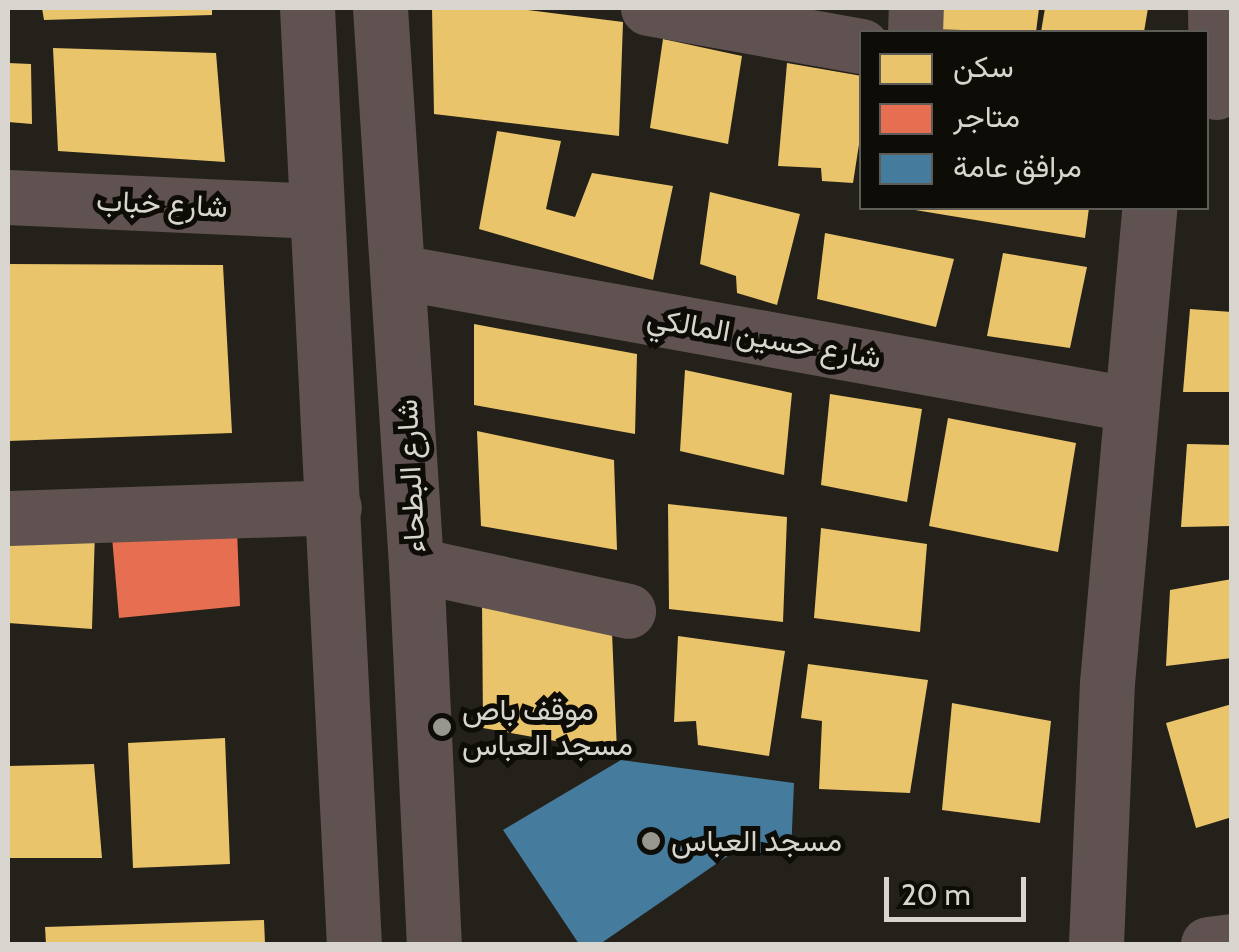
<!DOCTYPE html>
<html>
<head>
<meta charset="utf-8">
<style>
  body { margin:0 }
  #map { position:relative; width:1239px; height:952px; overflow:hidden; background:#24211a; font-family:Cabin,Vazirmatn,sans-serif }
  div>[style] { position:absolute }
  .homes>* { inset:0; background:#e9c46a }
  .shops>* { inset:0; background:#e76f51 }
  .public>* { inset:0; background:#457b9d }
  .minor>* { height:55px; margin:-27.5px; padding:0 27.5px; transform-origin:27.5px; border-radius:27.5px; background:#5f5250 }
  .dots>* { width:28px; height:28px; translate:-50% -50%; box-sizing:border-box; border:5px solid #0e0c07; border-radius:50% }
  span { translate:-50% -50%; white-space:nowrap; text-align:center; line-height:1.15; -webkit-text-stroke:10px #0e0c07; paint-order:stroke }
  .street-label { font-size:30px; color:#d7d5cd }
  .poi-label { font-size:30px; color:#d7d5cd }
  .left { translate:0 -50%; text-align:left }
  .frame { position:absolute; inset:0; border:10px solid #d7d5cd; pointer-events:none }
  .legend { position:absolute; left:859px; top:30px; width:350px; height:180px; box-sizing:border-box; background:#0e0c07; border:2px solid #5e5c56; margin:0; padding:12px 18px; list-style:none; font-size:30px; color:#d7d5cd }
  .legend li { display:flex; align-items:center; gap:20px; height:50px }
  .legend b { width:50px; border:2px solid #5e5c56 }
  .scale { position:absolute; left:884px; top:877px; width:142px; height:45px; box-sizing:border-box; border:5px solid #d7d5cd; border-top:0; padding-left:12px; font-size:30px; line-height:35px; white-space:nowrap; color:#d7d5cd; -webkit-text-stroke:8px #0e0c07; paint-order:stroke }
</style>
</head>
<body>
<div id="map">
  <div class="homes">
    <div style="clip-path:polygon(42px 8px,212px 8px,212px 15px,44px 20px)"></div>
    <div style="clip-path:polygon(432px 8px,512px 8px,623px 22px,619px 136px,434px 114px)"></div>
    <div style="clip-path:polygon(929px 8px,1039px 8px,1036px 32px,925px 29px)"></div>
    <div style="clip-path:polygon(1045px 8px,1148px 8px,1144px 32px,1041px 32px)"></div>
    <div style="clip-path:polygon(663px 39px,742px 56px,728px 144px,650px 128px)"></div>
    <div style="clip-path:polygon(53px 48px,216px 53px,225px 162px,58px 151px)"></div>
    <div style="clip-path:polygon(8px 63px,31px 64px,32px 124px,8px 122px)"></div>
    <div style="clip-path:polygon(787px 63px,862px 76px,862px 125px,853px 183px,822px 181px,821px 168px,778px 166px)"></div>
    <div style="clip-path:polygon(497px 131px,561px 141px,546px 209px,575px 217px,592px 173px,673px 186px,653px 280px,479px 229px)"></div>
    <div style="clip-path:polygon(710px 192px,800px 214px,777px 305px,737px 293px,736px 276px,700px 264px)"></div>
    <div style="clip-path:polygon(903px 208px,1089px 208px,1085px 238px)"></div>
    <div style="clip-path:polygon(825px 233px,954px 259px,936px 327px,817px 299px)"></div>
    <div style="clip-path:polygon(1003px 253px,1087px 267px,1070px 348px,987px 336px)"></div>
    <div style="clip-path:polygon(8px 264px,223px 265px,232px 433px,8px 441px)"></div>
    <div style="clip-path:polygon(1190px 309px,1232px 312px,1232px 392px,1183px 392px)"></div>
    <div style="clip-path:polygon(474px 324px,637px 354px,635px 434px,474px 405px)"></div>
    <div style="clip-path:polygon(685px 370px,792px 393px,784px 475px,680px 451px)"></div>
    <div style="clip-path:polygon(830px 394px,922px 409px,907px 502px,821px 485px)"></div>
    <div style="clip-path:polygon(948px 418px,1076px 443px,1058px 552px,929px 526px)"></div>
    <div style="clip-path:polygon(477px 431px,614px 460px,617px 550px,481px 526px)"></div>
    <div style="clip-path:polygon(1187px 444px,1232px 445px,1232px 526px,1181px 527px)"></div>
    <div style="clip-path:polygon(668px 504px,787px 517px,783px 622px,669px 609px)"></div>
    <div style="clip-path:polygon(821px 528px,927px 544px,920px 632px,814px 618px)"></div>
    <div style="clip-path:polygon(8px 529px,95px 531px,92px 629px,8px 623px)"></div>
    <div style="clip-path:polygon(1232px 579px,1232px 658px,1166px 666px,1170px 590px)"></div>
    <div style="clip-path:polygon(482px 600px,612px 632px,617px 752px,483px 728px)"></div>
    <div style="clip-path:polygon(678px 636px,785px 651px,769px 756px,698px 745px,696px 721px,674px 722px)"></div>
    <div style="clip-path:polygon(808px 664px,928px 680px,910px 793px,819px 789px,822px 721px,801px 718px)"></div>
    <div style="clip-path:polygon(952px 703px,1051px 721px,1040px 823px,942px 810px)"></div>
    <div style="clip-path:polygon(1232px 704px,1232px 817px,1196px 828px,1166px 723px)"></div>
    <div style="clip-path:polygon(225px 738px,230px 864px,133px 868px,128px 743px)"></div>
    <div style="clip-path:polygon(94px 764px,102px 858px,10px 858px,8px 766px)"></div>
    <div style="clip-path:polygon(264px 920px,265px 944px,46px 944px,45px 927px)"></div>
  </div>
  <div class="shops">
    <div style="clip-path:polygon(237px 530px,240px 606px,119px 618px,112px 537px)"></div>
  </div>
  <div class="public">
    <div style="clip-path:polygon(621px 760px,794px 783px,791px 853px,732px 853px,600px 944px,579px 944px,503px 830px)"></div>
  </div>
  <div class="minor">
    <div style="left:307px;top:8px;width:937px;rotate:87.13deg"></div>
    <div style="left:380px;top:8px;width:558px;rotate:86.3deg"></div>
    <div style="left:416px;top:565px;width:379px;rotate:87.3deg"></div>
    <div style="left:648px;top:8px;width:217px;rotate:10.1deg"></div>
    <div style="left:1215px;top:8px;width:84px;rotate:89.3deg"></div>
    <div style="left:915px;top:32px;width:24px;rotate:-88deg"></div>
    <div style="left:8px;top:197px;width:309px;rotate:2.6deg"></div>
    <div style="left:399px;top:272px;width:742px;rotate:10.25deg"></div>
    <div style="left:9px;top:518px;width:325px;rotate:-1.9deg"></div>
    <div style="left:416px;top:565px;width:217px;rotate:12.2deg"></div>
    <div style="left:1096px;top:944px;width:261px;rotate:-87.6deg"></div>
    <div style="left:1107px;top:683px;width:477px;rotate:-84.9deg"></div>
    <div style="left:1208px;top:944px;width:24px;rotate:-7deg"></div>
  </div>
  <div class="dots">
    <div style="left:442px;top:727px;background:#98968e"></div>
    <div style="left:651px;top:841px;background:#98968e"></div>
  </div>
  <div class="street-label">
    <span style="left:162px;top:204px;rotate:3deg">شارع خباب</span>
    <span style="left:764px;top:338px;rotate:10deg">شارع حسين المالكي</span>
    <span style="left:411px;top:476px;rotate:-93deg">شارع البطحاء</span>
  </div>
  <div class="poi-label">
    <span class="left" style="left:462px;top:727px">موقف باص<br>مسجد العباس</span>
    <span class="left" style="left:671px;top:841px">مسجد العباس</span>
  </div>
  <div class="frame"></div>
  <ul class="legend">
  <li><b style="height:28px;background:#e9c46a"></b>سكن</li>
  <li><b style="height:28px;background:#e76f51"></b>متاجر</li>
  <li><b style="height:28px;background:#457b9d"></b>مرافق عامة</li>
  </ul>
  <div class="scale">20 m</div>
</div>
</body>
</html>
